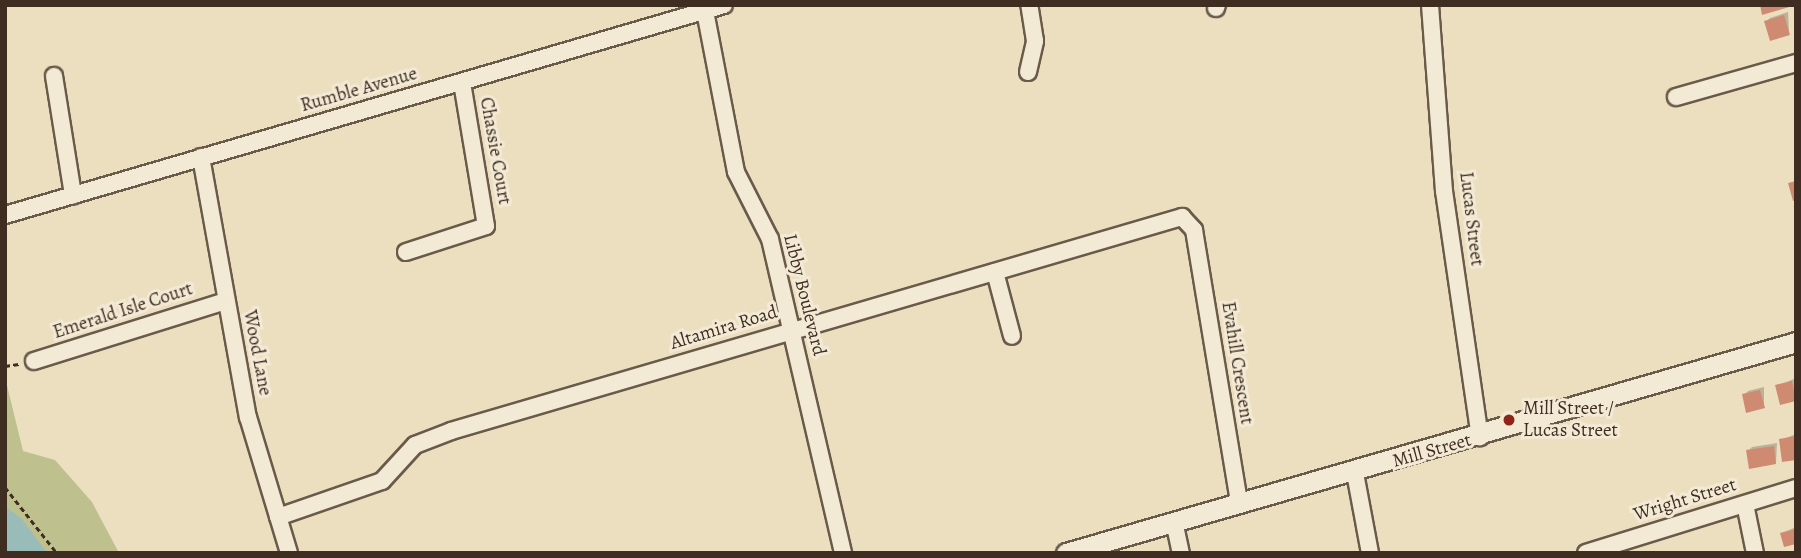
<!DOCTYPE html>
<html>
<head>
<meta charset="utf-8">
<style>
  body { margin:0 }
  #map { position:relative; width:1801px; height:558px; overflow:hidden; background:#ecdfc0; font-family:Alegreya,serif }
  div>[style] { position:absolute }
  .green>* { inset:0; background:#bec08e }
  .water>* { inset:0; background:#99bcb8 }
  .shadow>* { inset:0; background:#0003 }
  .building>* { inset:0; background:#ce8b72 }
  .path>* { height:2.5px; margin-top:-1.25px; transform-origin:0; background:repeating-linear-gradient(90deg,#3f2d21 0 5px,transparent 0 8.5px) }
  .roads { filter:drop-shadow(2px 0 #6a5a49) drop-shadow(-2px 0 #6a5a49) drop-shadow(0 2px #6a5a49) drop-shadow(0 -2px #6a5a49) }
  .minor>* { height:16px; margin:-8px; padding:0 8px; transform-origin:8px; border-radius:8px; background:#f3ead6 }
  .tertiary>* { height:19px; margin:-9.5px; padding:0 9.5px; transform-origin:9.5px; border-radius:9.5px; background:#f3ead6 }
  .dots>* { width:19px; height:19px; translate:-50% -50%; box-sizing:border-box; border:4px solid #f3ead6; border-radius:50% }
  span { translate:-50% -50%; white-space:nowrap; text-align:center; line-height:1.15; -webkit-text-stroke:6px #f3ead6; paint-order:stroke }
  .street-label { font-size:19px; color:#3f2d21 }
  .poi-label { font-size:19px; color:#3f2d21 }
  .left { translate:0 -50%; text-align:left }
  .frame { position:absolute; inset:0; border:7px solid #3f2d21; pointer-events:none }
</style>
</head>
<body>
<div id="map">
  <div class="green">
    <div style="clip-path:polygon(5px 377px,23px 451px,55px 460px,92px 502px,119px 553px,5px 553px)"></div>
  </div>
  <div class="water">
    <div style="clip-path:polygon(5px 506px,22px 519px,47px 553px,5px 553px)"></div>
  </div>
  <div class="shadow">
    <div style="clip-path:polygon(1788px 12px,1789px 33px,1766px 22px,1770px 18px)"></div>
    <div style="clip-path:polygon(1796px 378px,1796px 399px,1781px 403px,1777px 386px)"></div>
    <div style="clip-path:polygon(1764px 387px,1764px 407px,1744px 395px,1748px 391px)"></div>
    <div style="clip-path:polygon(1796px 434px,1796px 458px,1781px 440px)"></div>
    <div style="clip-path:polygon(1777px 443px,1776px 463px,1748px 451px,1752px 447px)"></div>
    <div style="clip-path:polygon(1796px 527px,1796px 542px,1782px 533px)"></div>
  </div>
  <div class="building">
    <div style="clip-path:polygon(1760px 5px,1792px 5px,1793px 6px,1762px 15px)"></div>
    <div style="clip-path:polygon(1784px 15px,1790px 35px,1770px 41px,1764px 21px)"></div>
    <div style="clip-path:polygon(1796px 181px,1796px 200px,1793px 201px,1788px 183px)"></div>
    <div style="clip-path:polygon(1792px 381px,1796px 401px,1780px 405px,1775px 385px)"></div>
    <div style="clip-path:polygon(1760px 390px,1765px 408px,1746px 413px,1742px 394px)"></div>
    <div style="clip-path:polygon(1796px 436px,1796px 460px,1782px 462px,1779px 439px)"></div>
    <div style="clip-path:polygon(1774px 446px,1776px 464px,1749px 469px,1746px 450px)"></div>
    <div style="clip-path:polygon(1796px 529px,1796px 544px,1784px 547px,1780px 533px)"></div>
  </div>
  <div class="path">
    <div style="left:5px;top:366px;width:14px;rotate:-8deg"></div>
    <div style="left:5px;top:487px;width:84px;rotate:51.8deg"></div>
  </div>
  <div class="roads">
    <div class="minor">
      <div style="left:1430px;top:5px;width:187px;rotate:85.7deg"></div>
      <div style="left:1444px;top:191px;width:249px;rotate:81.7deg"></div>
      <div style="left:1216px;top:8px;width:3px;rotate:-72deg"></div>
      <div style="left:705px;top:11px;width:164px;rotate:79.1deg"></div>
      <div style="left:736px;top:172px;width:75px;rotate:63.1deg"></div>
      <div style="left:770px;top:239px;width:322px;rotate:76.9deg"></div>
      <div style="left:1028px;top:72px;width:32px;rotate:-77deg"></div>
      <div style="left:1035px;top:41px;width:36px;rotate:-99deg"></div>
      <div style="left:54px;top:76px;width:121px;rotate:80.9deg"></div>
      <div style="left:1676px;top:97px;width:125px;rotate:-15.8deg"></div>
      <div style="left:201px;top:157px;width:264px;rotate:79.8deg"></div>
      <div style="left:248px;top:417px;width:142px;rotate:73.2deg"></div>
      <div style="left:5px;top:215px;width:749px;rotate:-16.28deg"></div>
      <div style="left:406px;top:252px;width:84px;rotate:-18deg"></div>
      <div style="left:486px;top:226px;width:146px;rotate:-99.5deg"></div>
      <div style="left:995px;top:272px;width:66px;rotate:75.1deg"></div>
      <div style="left:34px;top:361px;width:200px;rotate:-17.4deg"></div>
      <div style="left:1355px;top:473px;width:81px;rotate:79.4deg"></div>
      <div style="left:1745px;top:504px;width:50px;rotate:78.5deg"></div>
      <div style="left:278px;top:517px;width:110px;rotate:-19.1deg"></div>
      <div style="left:382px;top:481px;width:49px;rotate:-47.5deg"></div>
      <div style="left:415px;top:445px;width:39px;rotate:-21deg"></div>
      <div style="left:451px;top:431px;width:762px;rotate:-16.32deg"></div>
      <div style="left:1182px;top:217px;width:18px;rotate:47deg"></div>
      <div style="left:1194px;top:230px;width:277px;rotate:80.6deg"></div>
      <div style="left:1174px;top:521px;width:33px;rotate:78deg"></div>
      <div style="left:1586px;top:553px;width:220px;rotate:-17.2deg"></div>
    </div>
    <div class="tertiary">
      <div style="left:1066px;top:553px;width:760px;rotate:-16.12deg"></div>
    </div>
  </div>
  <div class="dots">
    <div style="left:1509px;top:420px;background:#8f2418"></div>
  </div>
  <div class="street-label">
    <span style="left:359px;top:90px;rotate:-16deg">Rumble Avenue</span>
    <span style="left:495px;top:151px;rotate:80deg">Chassie Court</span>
    <span style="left:1471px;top:219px;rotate:83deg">Lucas Street</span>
    <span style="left:804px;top:295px;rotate:76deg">Libby Boulevard</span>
    <span style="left:123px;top:311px;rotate:-18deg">Emerald Isle Court</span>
    <span style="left:724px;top:328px;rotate:-17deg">Altamira Road</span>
    <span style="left:257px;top:353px;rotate:79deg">Wood Lane</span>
    <span style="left:1237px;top:363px;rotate:81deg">Evahill Crescent</span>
    <span style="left:1432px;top:451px;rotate:-16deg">Mill Street</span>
    <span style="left:1685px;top:500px;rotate:-17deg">Wright Street</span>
  </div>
  <div class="poi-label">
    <span class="left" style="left:1523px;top:420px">Mill Street /<br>Lucas Street</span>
  </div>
  <div class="frame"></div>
</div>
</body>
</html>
